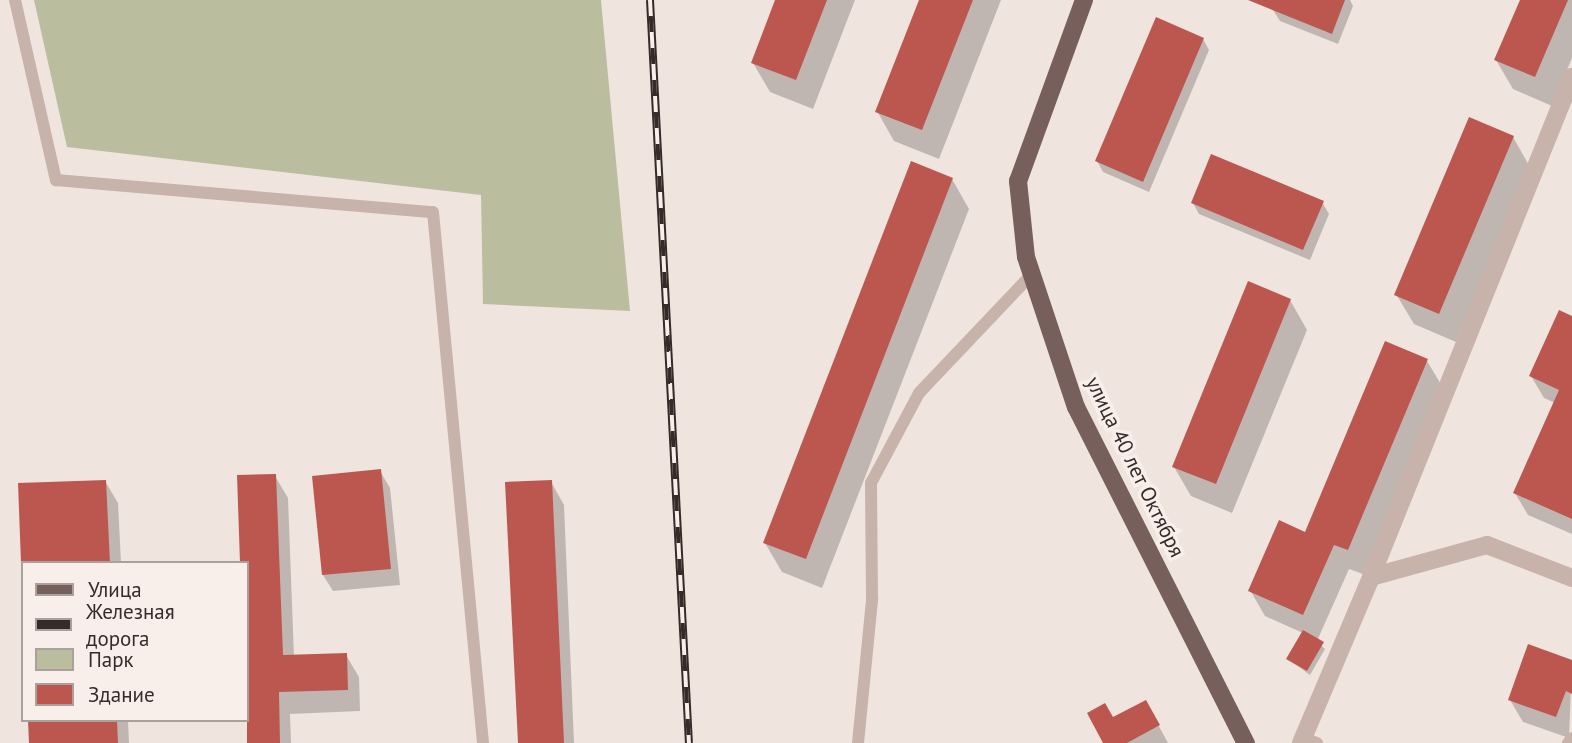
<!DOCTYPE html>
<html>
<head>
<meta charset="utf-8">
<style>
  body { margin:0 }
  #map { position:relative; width:1572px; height:743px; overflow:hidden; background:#f0e4de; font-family:"PT Sans",sans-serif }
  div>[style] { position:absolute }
  .green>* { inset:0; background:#babe9f }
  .shadow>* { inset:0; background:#0003 }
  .building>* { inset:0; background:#bc5750 }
  .lane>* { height:12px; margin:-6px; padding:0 6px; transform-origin:6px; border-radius:6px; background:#c8b3ab }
  .street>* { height:18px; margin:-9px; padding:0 9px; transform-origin:9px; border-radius:9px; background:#c8b3ab }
  .primary>* { height:18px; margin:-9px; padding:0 9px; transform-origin:9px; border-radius:9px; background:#77605c }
  .rail>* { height:8px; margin-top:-4px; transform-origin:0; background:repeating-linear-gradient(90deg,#f8efea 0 16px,#362b29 0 32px); box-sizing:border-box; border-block:2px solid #362b29 }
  span { translate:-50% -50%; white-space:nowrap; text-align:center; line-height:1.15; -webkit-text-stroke:7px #f8efea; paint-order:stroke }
  .street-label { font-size:21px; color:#362b29 }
  .legend { position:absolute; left:21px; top:561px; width:228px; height:161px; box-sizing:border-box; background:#f8efea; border:2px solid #aaa19d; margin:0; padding:9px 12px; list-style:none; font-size:21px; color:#362b29 }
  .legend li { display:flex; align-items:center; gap:14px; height:35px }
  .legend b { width:35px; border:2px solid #aaa19d }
</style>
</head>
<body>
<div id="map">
  <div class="green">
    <div style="clip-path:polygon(34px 0,601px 0,630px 311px,483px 304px,481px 195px,67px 147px)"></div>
  </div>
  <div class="shadow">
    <div style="clip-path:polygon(777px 0,855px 0,813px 109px,770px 92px,753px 63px)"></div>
    <div style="clip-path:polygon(921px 0,1001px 0,939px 159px,894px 141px,877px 111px)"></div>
    <div style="clip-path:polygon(1277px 0,1350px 0,1353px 6px,1338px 44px,1280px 21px,1273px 10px)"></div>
    <div style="clip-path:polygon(1522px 0,1572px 0,1572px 58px,1552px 106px,1513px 89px,1496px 60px)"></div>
    <div style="clip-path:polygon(1203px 39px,1209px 50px,1149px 192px,1103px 172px,1097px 161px)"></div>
    <div style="clip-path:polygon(1513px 137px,1530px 167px,1456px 342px,1414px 324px,1396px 294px)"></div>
    <div style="clip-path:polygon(952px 179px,969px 209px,822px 588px,782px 572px,765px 543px)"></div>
    <div style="clip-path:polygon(1322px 202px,1329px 214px,1310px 260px,1199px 214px,1193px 203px)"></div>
    <div style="clip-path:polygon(1290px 300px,1307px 330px,1232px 513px,1191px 496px,1174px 467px)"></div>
    <div style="clip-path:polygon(1572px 318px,1572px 534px,1528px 515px,1515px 493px,1555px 403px,1544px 398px,1531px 376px)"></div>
    <div style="clip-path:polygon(1427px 361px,1442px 386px,1363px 574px,1349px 569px,1317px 641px,1325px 649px,1310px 675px,1288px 659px,1303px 633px,1265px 616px,1250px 590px,1306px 534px)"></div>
    <div style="clip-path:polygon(380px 471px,390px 488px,400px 585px,333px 591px,323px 575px)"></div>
    <div style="clip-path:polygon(275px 476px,288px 498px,294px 657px,346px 655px,359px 677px,360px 711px,290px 714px,291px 743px,249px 743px,247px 563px)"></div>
    <div style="clip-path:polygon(105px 481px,118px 503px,121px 563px,23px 563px)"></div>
    <div style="clip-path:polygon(551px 482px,564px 505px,574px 743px,519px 743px)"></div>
    <div style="clip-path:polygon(1572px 662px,1569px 738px,1523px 722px,1510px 700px)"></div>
    <div style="clip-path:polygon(1112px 719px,1155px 719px,1168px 743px,1105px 743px)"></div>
    <div style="clip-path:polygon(30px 720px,128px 720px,129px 743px,31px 743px)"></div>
  </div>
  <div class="building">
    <div style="clip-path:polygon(775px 0,827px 0,796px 80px,751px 63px)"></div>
    <div style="clip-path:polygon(919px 0,973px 0,922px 130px,875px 112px)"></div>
    <div style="clip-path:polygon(1248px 0,1345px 0,1332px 34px)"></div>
    <div style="clip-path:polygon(1520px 0,1568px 0,1535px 77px,1494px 60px)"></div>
    <div style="clip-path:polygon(1156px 17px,1204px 38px,1143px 182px,1095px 161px)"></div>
    <div style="clip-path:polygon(1469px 117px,1514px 136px,1439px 314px,1394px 295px)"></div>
    <div style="clip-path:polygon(1211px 154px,1324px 201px,1303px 250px,1191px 203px)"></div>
    <div style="clip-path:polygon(911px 161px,953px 178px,806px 559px,763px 543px)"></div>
    <div style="clip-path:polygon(1248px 281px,1291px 299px,1216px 484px,1172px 467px)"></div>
    <div style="clip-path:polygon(1559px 310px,1572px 316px,1572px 519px,1513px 493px,1559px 390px,1529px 376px)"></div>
    <div style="clip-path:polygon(1385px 341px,1428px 359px,1348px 550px,1334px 545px,1303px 615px,1248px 591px,1279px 520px,1305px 532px)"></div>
    <div style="clip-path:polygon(381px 469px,391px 569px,322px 575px,312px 476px)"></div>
    <div style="clip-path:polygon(276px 474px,283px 655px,347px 653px,348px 690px,279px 692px,280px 743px,247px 743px,247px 563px,240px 563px,237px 475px)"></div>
    <div style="clip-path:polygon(106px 480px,110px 563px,21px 563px,18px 483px)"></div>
    <div style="clip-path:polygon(552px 480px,564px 743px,518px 743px,505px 482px)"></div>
    <div style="clip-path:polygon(1303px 630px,1324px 642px,1307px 671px,1286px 659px)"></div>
    <div style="clip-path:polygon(1528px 644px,1572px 660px,1572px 694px,1566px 691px,1556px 717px,1508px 700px)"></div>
    <div style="clip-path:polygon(1146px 700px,1160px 725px,1127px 743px,1103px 743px,1087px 713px,1105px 703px,1113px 717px)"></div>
    <div style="clip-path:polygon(28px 720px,117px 720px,118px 743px,29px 743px)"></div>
  </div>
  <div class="lane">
    <div style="left:15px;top:0;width:185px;rotate:77.2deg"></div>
    <div style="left:56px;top:180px;width:378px;rotate:4.9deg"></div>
    <div style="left:433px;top:212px;width:533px;rotate:84.62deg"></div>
    <div style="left:1303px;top:738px;width:15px;rotate:20deg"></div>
    <div style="left:858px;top:743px;width:145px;rotate:-84.4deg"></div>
    <div style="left:872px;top:599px;width:116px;rotate:-90.5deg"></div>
    <div style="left:871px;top:483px;width:102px;rotate:-61.9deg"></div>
    <div style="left:919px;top:393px;width:164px;rotate:-46.5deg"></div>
    <div style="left:1568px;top:743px;width:6px;rotate:-51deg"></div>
  </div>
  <div class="street">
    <div style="left:1371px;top:577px;width:539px;rotate:-68.1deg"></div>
    <div style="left:1301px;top:743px;width:180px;rotate:-67.1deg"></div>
    <div style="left:1371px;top:577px;width:120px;rotate:-15.4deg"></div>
    <div style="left:1487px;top:545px;width:91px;rotate:21.2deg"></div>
  </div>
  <div class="primary">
    <div style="left:1084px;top:0;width:193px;rotate:110deg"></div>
    <div style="left:1018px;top:181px;width:76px;rotate:84deg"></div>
    <div style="left:1026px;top:257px;width:158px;rotate:71.6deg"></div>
    <div style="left:1076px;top:407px;width:377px;rotate:63.2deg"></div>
  </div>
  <div class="rail">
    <div style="left:650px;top:0;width:744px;rotate:87deg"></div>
  </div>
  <div class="street-label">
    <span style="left:1135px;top:467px;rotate:64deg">улица 40 лет Октября</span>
  </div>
  <ul class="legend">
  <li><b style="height:9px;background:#77605c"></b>Улица</li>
  <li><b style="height:9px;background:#362b29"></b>Железная дорога</li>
  <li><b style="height:19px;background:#babe9f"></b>Парк</li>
  <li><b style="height:19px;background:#bc5750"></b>Здание</li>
  </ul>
</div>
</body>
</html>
